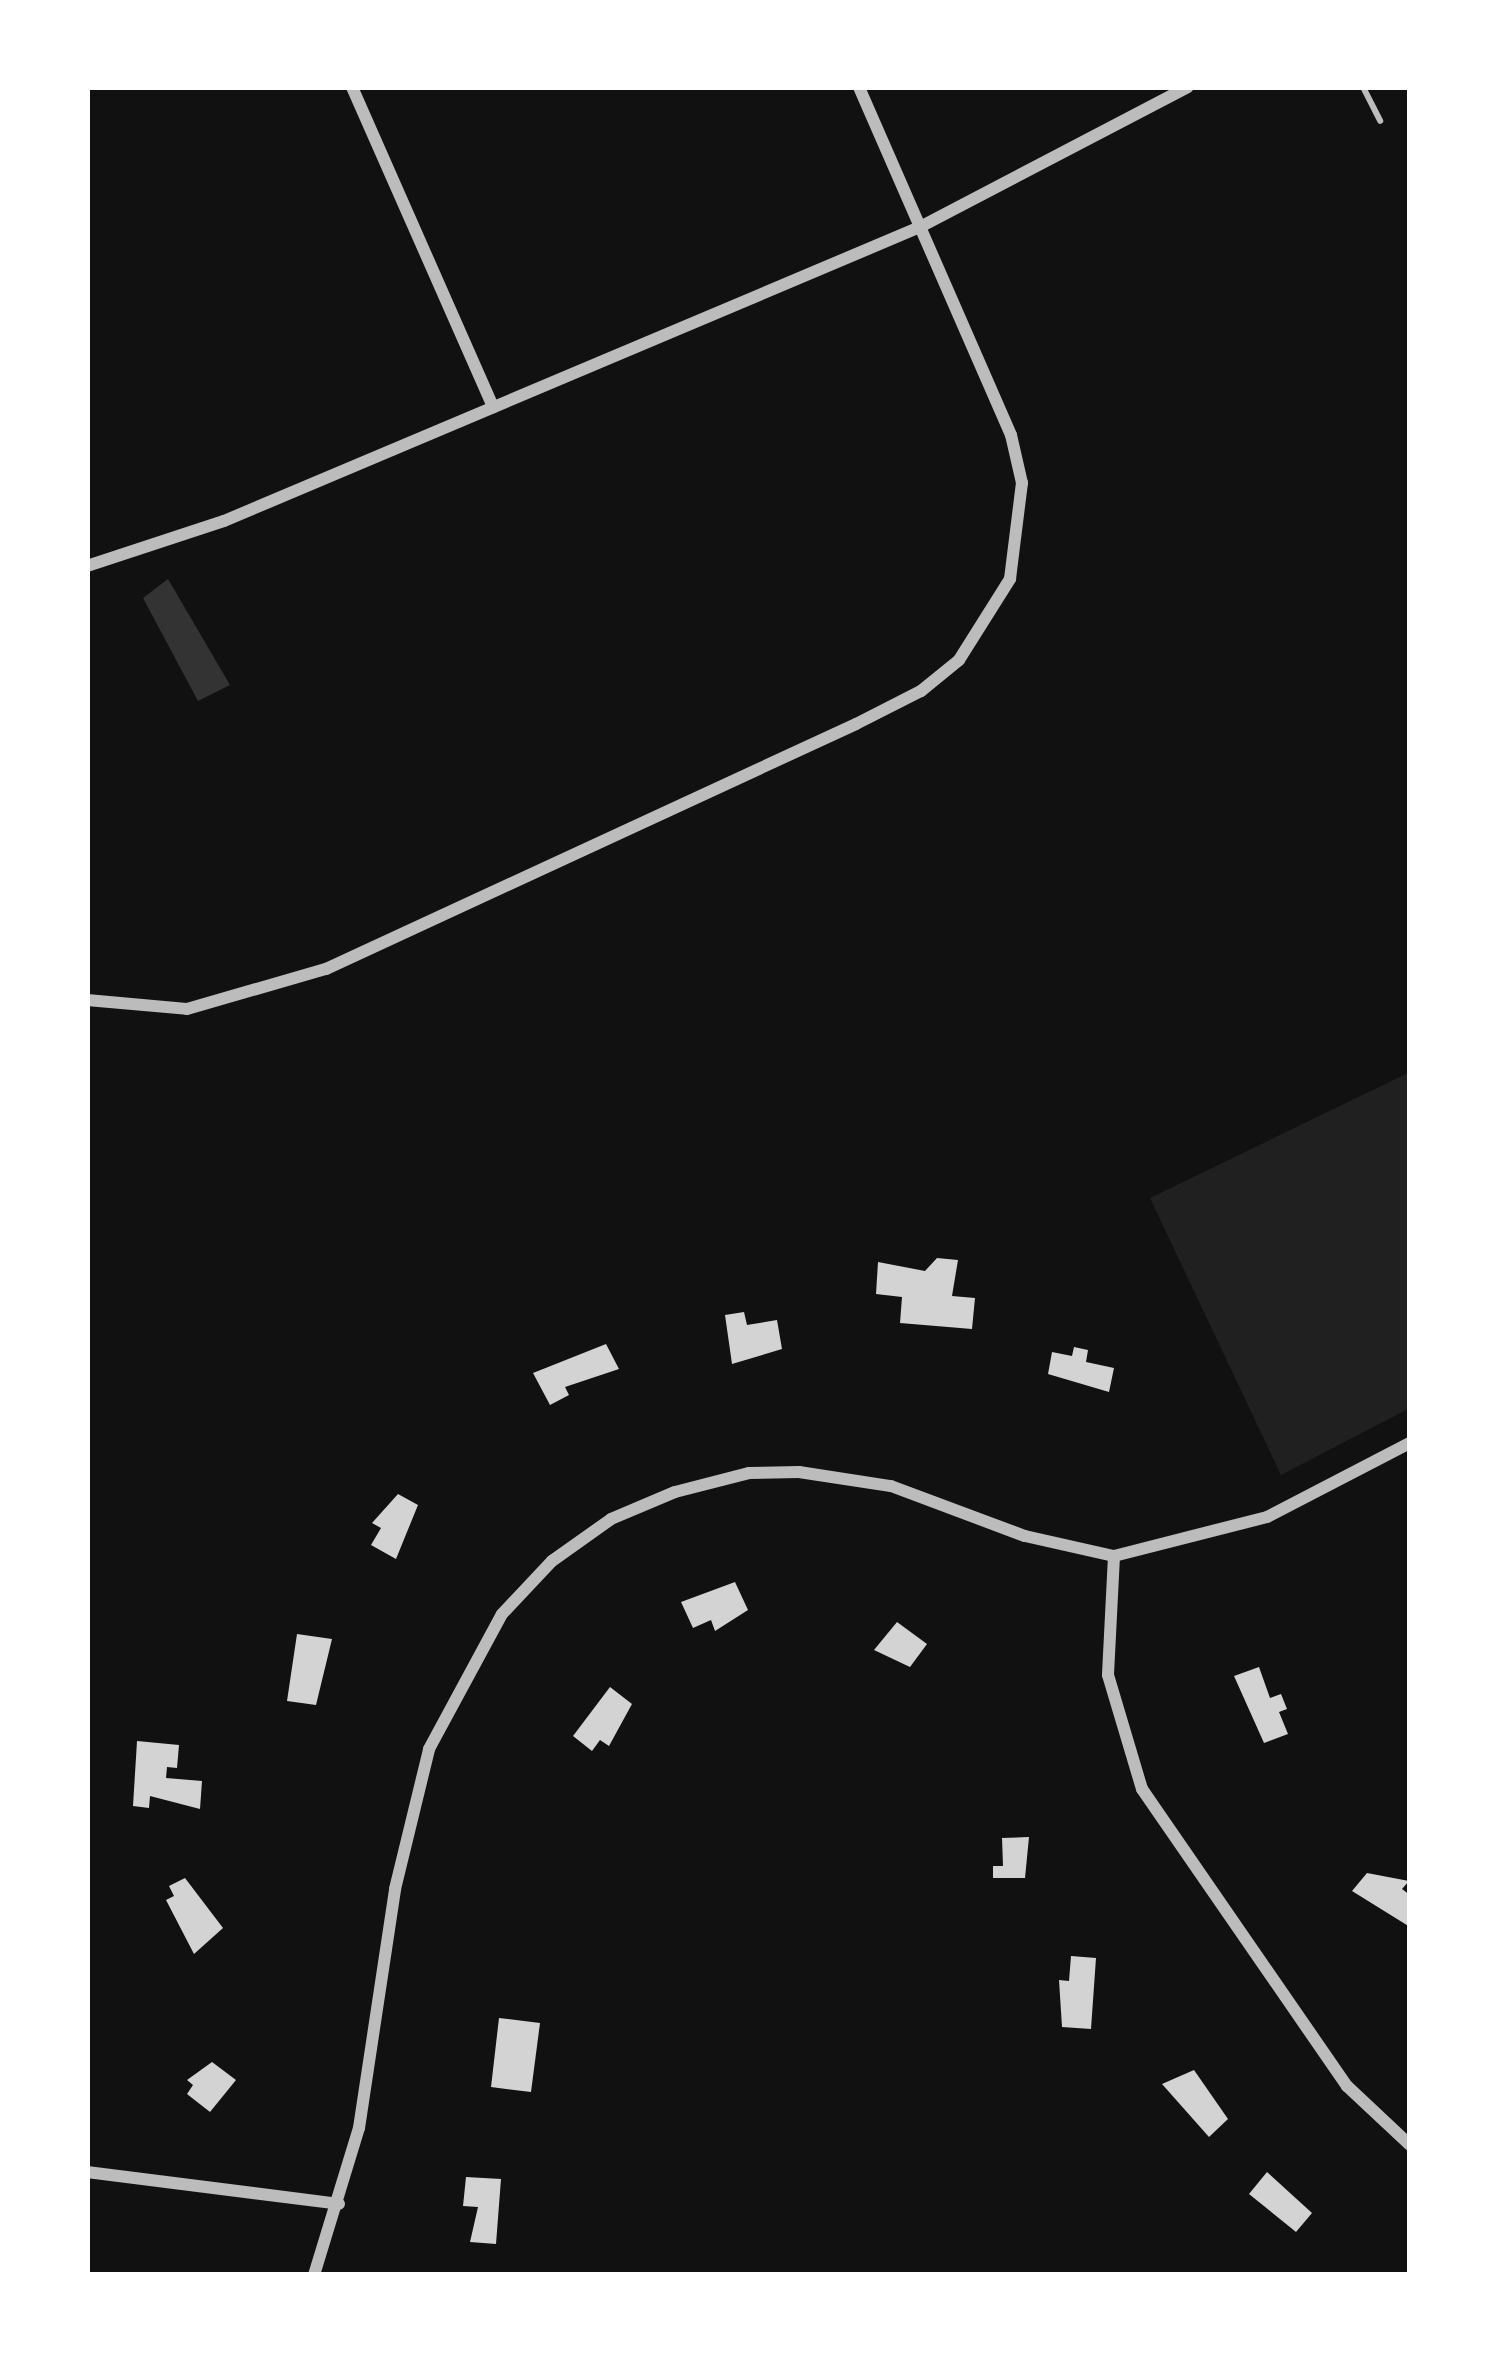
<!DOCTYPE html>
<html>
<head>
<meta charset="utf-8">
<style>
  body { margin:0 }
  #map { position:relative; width:1497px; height:2362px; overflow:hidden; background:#111; font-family:"PT Sans Narrow",sans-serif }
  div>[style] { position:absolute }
  .green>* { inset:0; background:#202020 }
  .water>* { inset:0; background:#333 }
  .building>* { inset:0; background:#d3d3d3 }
  .service>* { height:6px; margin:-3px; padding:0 3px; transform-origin:3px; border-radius:3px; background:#bcbcbc }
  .minor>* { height:12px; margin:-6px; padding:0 6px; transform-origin:6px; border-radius:6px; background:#bcbcbc }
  span { translate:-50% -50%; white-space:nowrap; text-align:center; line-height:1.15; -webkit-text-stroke:12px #fff; paint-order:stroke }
  .frame { position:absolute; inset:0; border:90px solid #fff; pointer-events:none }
</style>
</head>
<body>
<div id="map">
  <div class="green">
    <div style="clip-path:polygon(1410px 1072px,1410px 1408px,1281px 1475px,1150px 1198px)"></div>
  </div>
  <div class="water">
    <div style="clip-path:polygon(168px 579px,230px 685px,198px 701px,143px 598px)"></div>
  </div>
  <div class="building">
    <div style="clip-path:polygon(937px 1258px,958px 1260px,952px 1296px,975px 1298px,972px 1329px,900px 1323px,902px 1297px,876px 1294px,878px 1262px,925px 1271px)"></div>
    <div style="clip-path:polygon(744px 1312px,747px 1325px,777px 1320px,782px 1349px,732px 1364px,725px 1315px)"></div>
    <div style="clip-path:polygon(606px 1344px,619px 1369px,565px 1387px,569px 1395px,550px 1405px,533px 1373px)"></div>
    <div style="clip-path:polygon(1074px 1347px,1088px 1350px,1086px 1362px,1114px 1368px,1109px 1392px,1048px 1374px,1052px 1352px,1072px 1356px)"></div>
    <div style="clip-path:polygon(398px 1494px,418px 1505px,396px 1559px,371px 1545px,381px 1528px,372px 1523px)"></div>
    <div style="clip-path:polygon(735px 1582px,748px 1610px,715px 1631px,711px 1620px,693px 1628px,681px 1602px)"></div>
    <div style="clip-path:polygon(897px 1622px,927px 1644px,910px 1667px,874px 1650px)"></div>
    <div style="clip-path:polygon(297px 1634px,332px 1639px,316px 1705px,287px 1701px)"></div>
    <div style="clip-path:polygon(1259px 1667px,1270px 1698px,1281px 1694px,1287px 1709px,1279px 1712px,1288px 1734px,1264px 1743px,1234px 1676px)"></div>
    <div style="clip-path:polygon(610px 1687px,632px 1704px,609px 1746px,600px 1740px,592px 1751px,573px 1736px)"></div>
    <div style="clip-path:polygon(137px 1741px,179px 1745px,177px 1768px,167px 1767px,166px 1778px,202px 1781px,200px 1809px,150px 1796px,149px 1808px,133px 1806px)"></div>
    <div style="clip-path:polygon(1029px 1837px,1025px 1878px,993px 1878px,993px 1866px,1003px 1866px,1002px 1838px)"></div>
    <div style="clip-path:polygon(1367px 1873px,1409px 1881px,1402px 1889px,1410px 1895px,1410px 1927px,1352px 1891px)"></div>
    <div style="clip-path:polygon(185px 1878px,223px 1928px,194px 1954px,166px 1900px,174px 1896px,169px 1886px)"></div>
    <div style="clip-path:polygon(1071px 1956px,1096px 1958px,1091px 2029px,1062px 2027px,1059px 1980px,1069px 1981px)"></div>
    <div style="clip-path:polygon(499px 2018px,540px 2023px,531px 2092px,491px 2087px)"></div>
    <div style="clip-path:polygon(212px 2062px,236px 2080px,210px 2112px,187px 2094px,193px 2085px,187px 2080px)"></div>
    <div style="clip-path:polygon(1194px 2070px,1228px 2119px,1209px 2137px,1162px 2084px)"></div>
    <div style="clip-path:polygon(1267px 2172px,1312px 2213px,1296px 2232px,1249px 2194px)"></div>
    <div style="clip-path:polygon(466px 2177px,501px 2179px,496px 2244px,470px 2242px,478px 2207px,463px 2206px)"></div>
  </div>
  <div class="service">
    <div style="left:1363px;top:87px;width:38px;rotate:63deg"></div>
  </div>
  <div class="minor">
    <div style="left:352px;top:87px;width:350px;rotate:66.2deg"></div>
    <div style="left:87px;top:566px;width:144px;rotate:-18.2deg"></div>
    <div style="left:224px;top:521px;width:756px;rotate:-22.9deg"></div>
    <div style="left:920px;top:227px;width:302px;rotate:-27.6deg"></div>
    <div style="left:87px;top:1000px;width:100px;rotate:5.1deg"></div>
    <div style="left:187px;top:1009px;width:145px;rotate:-16.1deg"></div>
    <div style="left:326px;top:969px;width:584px;rotate:-24.81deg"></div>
    <div style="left:856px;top:724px;width:73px;rotate:-26.9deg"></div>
    <div style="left:921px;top:691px;width:49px;rotate:-39.2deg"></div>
    <div style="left:959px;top:660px;width:96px;rotate:-57.8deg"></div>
    <div style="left:1010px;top:579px;width:97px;rotate:-82.9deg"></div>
    <div style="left:1022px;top:483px;width:49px;rotate:-102.9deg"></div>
    <div style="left:1011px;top:435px;width:380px;rotate:-113.6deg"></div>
    <div style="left:1114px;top:1556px;width:119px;rotate:92.9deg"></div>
    <div style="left:1108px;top:1675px;width:119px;rotate:73.4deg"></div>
    <div style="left:1142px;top:1789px;width:361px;rotate:55.4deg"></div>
    <div style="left:1347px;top:2086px;width:86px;rotate:43.1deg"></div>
    <div style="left:87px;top:2172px;width:254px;rotate:7.2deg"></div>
    <div style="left:314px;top:2275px;width:154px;rotate:-73deg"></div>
    <div style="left:359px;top:2128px;width:242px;rotate:-81.4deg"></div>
    <div style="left:395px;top:1889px;width:144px;rotate:-76.3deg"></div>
    <div style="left:429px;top:1749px;width:153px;rotate:-61.6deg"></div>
    <div style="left:502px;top:1614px;width:73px;rotate:-46.7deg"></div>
    <div style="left:552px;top:1561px;width:72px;rotate:-35.4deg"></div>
    <div style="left:611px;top:1519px;width:69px;rotate:-22.9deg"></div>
    <div style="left:675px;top:1492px;width:76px;rotate:-14.4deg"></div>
    <div style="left:749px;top:1473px;width:50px;rotate:-1.1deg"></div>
    <div style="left:799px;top:1472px;width:93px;rotate:8.7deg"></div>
    <div style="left:891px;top:1486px;width:143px;rotate:20.5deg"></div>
    <div style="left:1025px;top:1536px;width:91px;rotate:12.7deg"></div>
    <div style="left:1114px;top:1556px;width:158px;rotate:-14.3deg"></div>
    <div style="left:1267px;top:1517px;width:161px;rotate:-27.4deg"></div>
  </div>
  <div class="frame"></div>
</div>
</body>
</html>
